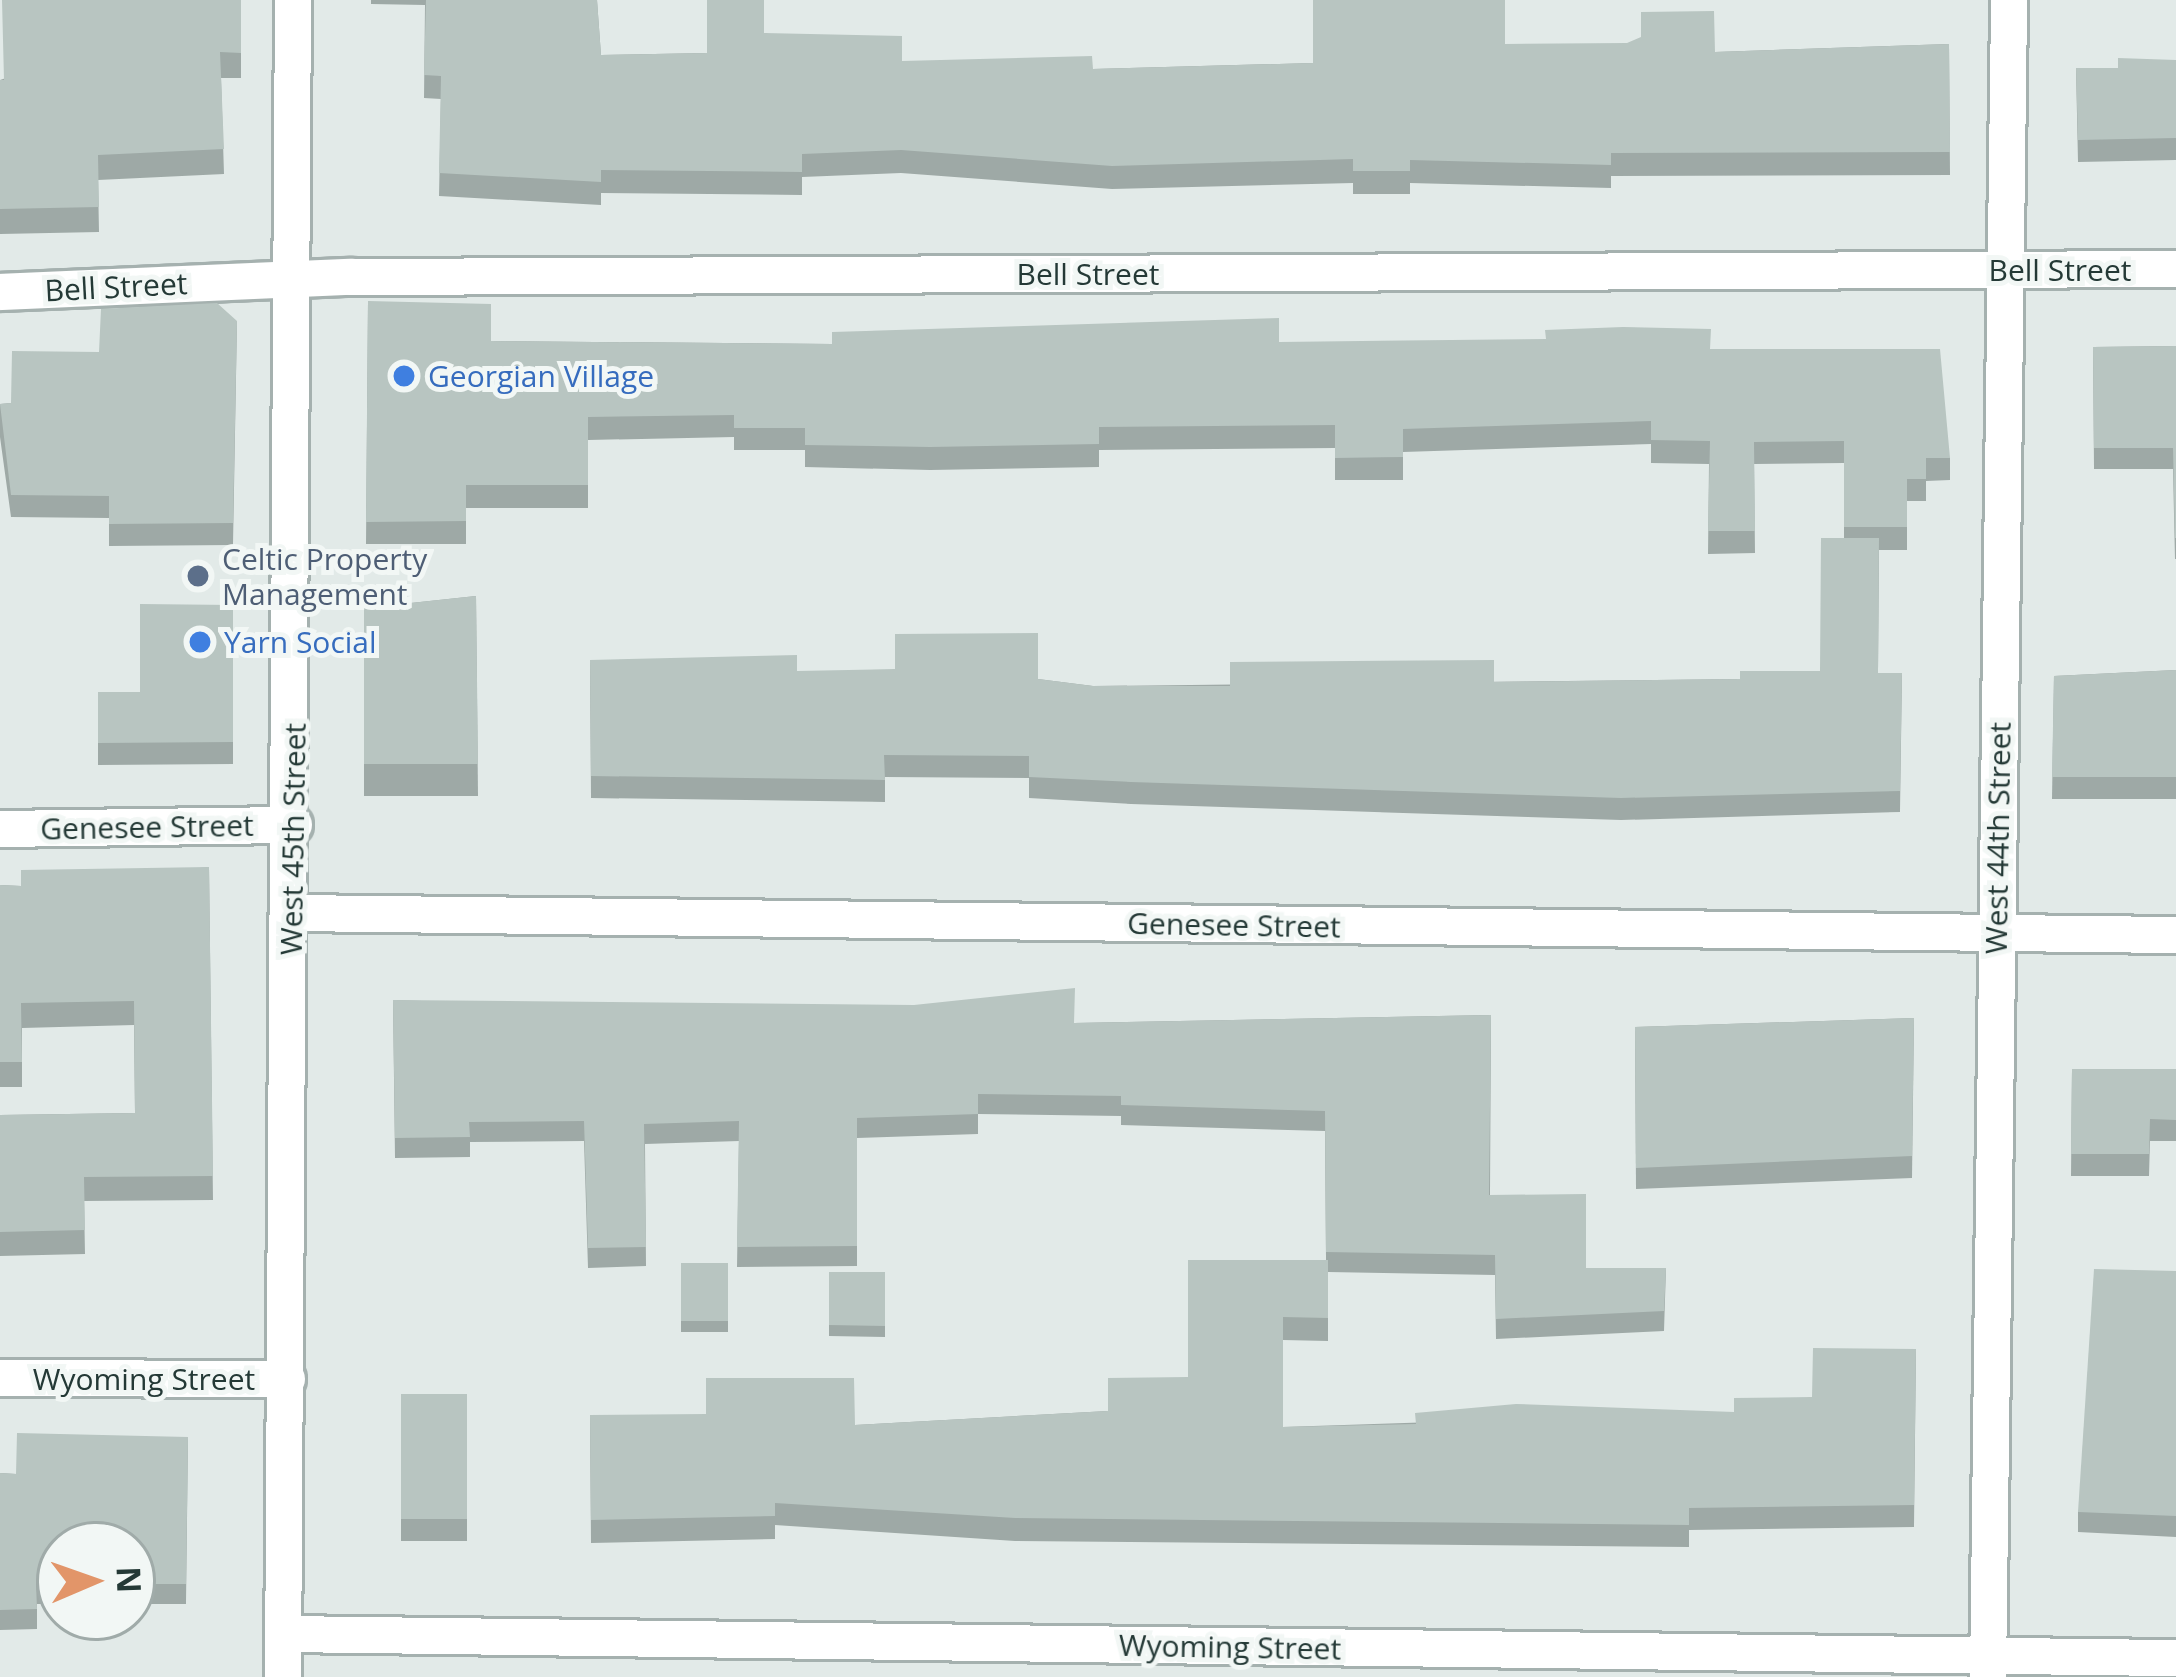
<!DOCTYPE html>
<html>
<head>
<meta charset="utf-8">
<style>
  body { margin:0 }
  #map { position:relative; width:2176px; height:1677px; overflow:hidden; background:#e2eae8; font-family:"Open Sans",sans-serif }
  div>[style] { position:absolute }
  .roads { filter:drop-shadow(3px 0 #a5b1af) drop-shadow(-3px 0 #a5b1af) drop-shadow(0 3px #a5b1af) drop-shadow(0 -3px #a5b1af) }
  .street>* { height:36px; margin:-18px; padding:0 18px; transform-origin:18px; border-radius:18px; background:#fff }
  .wall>* { inset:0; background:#9ea9a6 }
  .building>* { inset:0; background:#b8c5c1 }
  .dots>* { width:33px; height:33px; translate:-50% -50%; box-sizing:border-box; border:6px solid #f2f7f5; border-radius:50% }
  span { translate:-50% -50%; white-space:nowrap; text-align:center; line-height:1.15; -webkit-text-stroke:10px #f2f7f5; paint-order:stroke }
  .street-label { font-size:30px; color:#243936 }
  .shop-label { font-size:30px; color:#366cbe }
  .left { translate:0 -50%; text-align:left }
  .service-label { font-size:30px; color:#4e5e75 }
  .north { position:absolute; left:36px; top:1521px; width:120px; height:120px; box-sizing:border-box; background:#f2f7f5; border:3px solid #a0aba9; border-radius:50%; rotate:88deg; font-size:33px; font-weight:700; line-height:48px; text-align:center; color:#243936 }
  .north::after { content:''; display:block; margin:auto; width:42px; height:54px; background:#e29569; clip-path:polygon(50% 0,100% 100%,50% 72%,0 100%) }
</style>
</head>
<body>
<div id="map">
  <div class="roads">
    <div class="street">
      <div style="left:0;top:292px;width:350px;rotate:-2.5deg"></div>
      <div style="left:350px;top:277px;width:1826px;rotate:-0.25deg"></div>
      <div style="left:0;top:829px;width:294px;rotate:-0.8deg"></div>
      <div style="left:292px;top:913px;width:1884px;rotate:0.67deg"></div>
      <div style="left:0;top:1378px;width:287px;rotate:0.2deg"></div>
      <div style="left:284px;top:1634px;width:1892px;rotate:0.73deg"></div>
      <div style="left:283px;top:1677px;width:1677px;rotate:-89.66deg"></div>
      <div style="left:1988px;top:1677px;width:1677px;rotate:-89.28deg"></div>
    </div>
  </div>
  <div class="wall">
    <div style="clip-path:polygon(241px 0,241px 78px,221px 78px,224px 174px,98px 180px,99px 232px,0 234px,0 80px)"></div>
    <div style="clip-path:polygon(371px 0,597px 0,601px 55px,707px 53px,764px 33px,902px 61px,1093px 69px,1313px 63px,1505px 44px,1715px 52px,1949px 44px,1950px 175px,1611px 176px,1611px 188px,1410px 183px,1410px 194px,1353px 194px,1353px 183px,1112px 189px,901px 173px,802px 177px,802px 195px,601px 193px,601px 205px,439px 196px,441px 99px,424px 98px,425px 5px,371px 4px)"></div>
    <div style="clip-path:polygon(2176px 60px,2176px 160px,2078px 162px,2076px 68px,2118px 68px)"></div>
    <div style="clip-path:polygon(368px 301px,491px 341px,832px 344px,1279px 342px,1710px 349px,1950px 458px,1950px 480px,1926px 481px,1926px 501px,1907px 501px,1907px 550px,1879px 550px,1878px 673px,1902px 673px,1900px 812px,1621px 820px,1131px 804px,1029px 798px,1029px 778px,885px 777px,885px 802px,591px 798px,590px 660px,797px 671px,1038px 679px,1093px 686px,1740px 679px,1820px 671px,1844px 538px,1844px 463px,1754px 464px,1755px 553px,1708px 554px,1709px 464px,1651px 463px,1651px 444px,1403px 452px,1403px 480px,1335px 480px,1335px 448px,1099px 450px,1099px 467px,930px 470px,805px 467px,805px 450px,734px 450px,734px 437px,588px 440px,588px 508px,466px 508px,466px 544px,366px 544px)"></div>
    <div style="clip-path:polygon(237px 321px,233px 545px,109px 546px,109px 518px,11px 517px,0 437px,0 404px,11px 403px,99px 352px)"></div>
    <div style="clip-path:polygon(2176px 346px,2176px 559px,2175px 559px,2173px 469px,2094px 469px,2093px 347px)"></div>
    <div style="clip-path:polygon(476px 596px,478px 796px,364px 796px,364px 608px)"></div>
    <div style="clip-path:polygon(233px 605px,233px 764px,98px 765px,98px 692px,140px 692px)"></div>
    <div style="clip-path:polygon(2176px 670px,2176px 799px,2052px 799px,2054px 676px)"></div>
    <div style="clip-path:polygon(209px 867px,213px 1200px,84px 1201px,85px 1254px,0 1256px,0 1115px,135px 1113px,134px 1025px,22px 1028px,22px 1087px,0 1087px,0 885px,21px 886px)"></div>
    <div style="clip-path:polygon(393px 1000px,1074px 1023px,1491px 1015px,1490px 1195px,1586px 1268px,1666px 1268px,1664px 1331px,1496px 1339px,1495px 1275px,1328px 1272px,1328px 1341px,1283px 1340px,1283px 1427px,1734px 1412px,1812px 1397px,1916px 1349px,1914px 1527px,1689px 1530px,1689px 1547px,1015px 1541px,775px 1525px,775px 1539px,591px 1543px,590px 1415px,855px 1425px,1108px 1411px,1188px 1377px,1326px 1260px,1325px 1131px,1121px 1125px,1121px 1116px,978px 1114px,978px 1134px,857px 1138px,857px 1266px,737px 1267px,739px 1141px,645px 1144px,646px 1266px,588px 1268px,584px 1141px,470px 1142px,470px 1157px,395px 1158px)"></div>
    <div style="clip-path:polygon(1914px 1018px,1912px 1178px,1636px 1189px,1635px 1027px)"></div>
    <div style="clip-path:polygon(2072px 1069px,2176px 1069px,2176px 1141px,2150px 1141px,2149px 1176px,2071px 1176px)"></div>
    <div style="clip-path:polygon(681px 1263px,728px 1263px,728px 1332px,681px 1332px)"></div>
    <div style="clip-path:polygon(2176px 1271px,2176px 1537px,2078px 1532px,2078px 1512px)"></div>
    <div style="clip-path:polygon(829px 1272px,885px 1272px,885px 1337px,829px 1336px)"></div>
    <div style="clip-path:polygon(401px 1394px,467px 1394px,467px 1541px,401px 1541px)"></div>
    <div style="clip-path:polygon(188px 1437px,186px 1604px,132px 1604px,132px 1545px,60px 1545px,60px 1604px,37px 1604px,37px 1629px,0 1630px,0 1473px,16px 1474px)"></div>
  </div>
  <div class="building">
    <div style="clip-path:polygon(2px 0,241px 0,241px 53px,220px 52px,224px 149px,98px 155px,99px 207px,0 209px,0 80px,4px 80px)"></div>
    <div style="clip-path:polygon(426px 0,597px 0,601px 55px,707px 53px,707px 0,764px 0,764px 33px,902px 36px,902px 61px,1092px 56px,1093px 69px,1313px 63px,1313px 0,1505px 0,1505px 44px,1627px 43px,1641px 37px,1641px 12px,1714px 11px,1715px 52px,1949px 44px,1950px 152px,1611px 153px,1611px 165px,1410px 160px,1410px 171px,1353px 171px,1353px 159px,1112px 166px,901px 150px,802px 154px,802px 172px,601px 170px,601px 182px,439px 173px,441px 76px,424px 75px)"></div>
    <div style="clip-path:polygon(2118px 58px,2176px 60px,2176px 138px,2078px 140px,2076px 68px,2118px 68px)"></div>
    <div style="clip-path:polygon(368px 301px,491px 304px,491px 341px,832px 344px,832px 332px,1279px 318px,1279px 342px,1546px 339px,1545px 330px,1623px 327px,1711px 329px,1710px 349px,1940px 349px,1950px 458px,1926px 458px,1926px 479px,1907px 479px,1907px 527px,1844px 527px,1844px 441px,1754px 442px,1755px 531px,1708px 531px,1710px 441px,1651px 440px,1651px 421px,1403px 429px,1403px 457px,1335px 458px,1335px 425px,1099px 427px,1099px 444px,930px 447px,805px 445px,805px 428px,734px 428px,734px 415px,588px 417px,588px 485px,466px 485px,466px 521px,366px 522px)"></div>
    <div style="clip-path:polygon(217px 303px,237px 321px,233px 523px,109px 524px,109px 496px,11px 495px,0 404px,11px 403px,12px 351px,99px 352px,101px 309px)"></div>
    <div style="clip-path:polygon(2176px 346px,2176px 538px,2175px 538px,2173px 448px,2094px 448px,2093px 347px)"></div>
    <div style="clip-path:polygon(1821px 538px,1879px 538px,1878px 673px,1902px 673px,1900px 791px,1621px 798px,1131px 782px,1029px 777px,1029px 756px,884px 755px,885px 780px,591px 776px,590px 660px,797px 655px,797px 671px,895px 669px,895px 634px,1038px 633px,1038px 679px,1093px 686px,1230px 686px,1230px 662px,1494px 660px,1494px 682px,1740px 679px,1740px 671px,1820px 671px)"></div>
    <div style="clip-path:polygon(476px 596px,478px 764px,364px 764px,364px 608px)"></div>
    <div style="clip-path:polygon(140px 604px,233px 605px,233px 742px,98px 743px,98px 692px,140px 692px)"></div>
    <div style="clip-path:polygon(2176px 670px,2176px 777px,2052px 777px,2054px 676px)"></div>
    <div style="clip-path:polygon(209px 867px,213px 1176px,84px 1177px,85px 1230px,0 1232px,0 1115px,135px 1113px,134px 1001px,21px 1003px,22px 1062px,0 1062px,0 885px,21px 886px,21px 870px)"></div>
    <div style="clip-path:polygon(1075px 988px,1074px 1023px,1491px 1015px,1489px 1195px,1586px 1194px,1586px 1268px,1666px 1268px,1664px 1311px,1496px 1319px,1495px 1255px,1326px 1252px,1325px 1111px,1121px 1105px,1121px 1096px,978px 1094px,978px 1114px,857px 1118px,857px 1246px,737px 1247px,739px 1121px,644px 1124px,646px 1247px,588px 1248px,584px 1121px,469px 1122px,470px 1137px,395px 1138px,393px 1000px,914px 1005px)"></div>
    <div style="clip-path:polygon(1914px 1018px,1912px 1156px,1636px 1168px,1635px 1027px)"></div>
    <div style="clip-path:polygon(2072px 1069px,2176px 1069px,2176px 1120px,2150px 1119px,2149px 1154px,2071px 1154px)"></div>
    <div style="clip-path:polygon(1188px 1260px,1328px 1260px,1328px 1318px,1283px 1317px,1283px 1427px,1416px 1424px,1415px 1413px,1516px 1404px,1734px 1412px,1734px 1398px,1812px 1397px,1813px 1348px,1916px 1349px,1914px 1505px,1689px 1508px,1689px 1525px,1015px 1518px,775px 1503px,775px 1516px,591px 1520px,590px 1415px,706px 1414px,706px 1378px,854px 1378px,855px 1425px,1108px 1411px,1108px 1378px,1188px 1377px)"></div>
    <div style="clip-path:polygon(681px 1263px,728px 1263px,728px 1321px,681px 1321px)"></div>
    <div style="clip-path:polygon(2094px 1269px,2176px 1271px,2176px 1516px,2078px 1512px)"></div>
    <div style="clip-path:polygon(829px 1272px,885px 1272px,885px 1326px,829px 1325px)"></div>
    <div style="clip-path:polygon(401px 1394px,467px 1394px,467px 1519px,401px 1519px)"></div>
    <div style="clip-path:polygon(17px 1433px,188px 1437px,186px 1584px,132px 1584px,132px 1545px,60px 1545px,60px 1584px,36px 1583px,37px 1609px,0 1610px,0 1473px,16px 1474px)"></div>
  </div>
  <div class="dots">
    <div style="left:404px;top:376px;background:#3f7fe0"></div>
    <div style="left:198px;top:576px;background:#5c6f8a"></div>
    <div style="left:200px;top:642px;background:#3f7fe0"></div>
  </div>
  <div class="street-label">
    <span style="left:2060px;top:270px">Bell Street</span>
    <span style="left:1088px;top:274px">Bell Street</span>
    <span style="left:116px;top:287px;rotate:-3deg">Bell Street</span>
    <span style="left:147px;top:827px;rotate:-1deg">Genesee Street</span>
    <span style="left:1998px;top:838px;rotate:-89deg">West 44th Street</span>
    <span style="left:293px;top:839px;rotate:-89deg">West 45th Street</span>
    <span style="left:1234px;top:925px;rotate:1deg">Genesee Street</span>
    <span style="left:144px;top:1379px">Wyoming Street</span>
    <span style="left:1230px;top:1647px;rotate:1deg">Wyoming Street</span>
  </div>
  <div class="shop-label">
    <span class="left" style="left:428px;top:376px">Georgian Village</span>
    <span class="left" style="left:224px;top:642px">Yarn Social</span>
  </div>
  <div class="service-label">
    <span class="left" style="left:222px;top:576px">Celtic Property<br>Management</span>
  </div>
  <div class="north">N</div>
</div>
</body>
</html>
